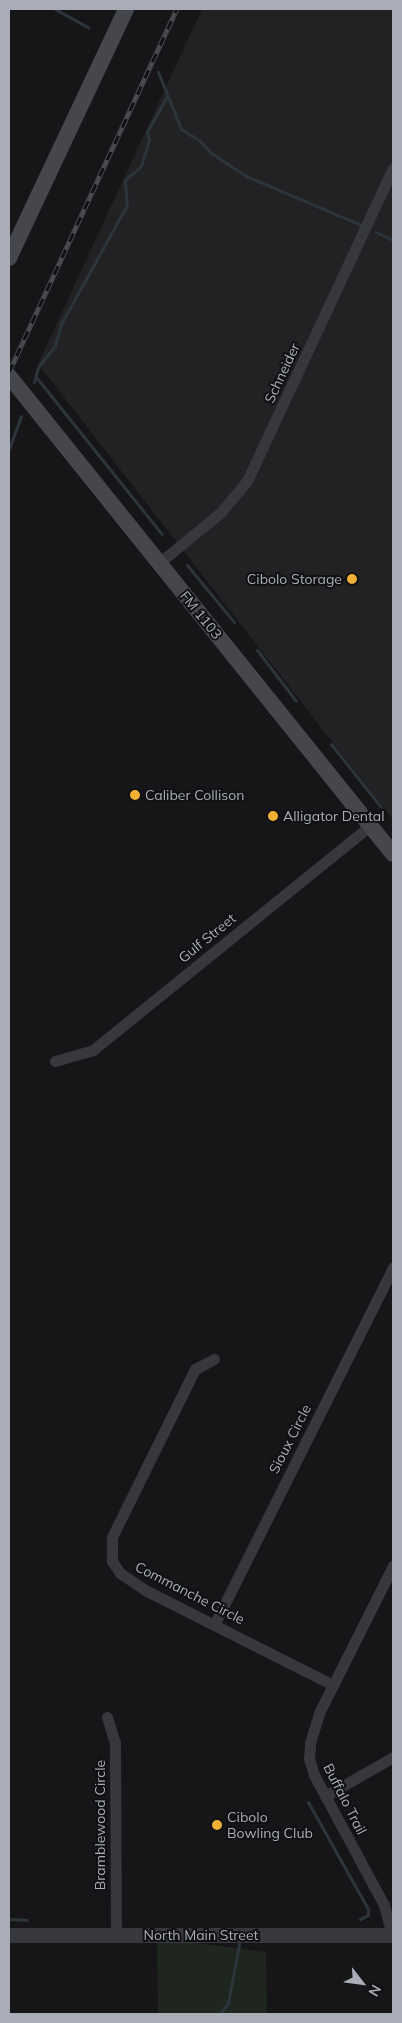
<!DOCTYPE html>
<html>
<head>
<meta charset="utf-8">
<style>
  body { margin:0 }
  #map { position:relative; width:402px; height:2023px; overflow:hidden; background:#161618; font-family:Mulish,sans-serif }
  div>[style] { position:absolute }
  .built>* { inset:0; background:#222225 }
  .green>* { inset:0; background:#1e261f }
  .stream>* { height:3px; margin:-1.5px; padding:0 1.5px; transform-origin:1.5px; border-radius:1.5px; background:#2c353c }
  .minor>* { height:11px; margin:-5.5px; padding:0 5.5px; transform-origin:5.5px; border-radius:5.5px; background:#37383d }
  .tertiary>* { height:15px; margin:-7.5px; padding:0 7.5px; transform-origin:7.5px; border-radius:7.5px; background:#37383d }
  .secondary>* { height:16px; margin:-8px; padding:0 8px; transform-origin:8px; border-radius:8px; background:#45474d }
  .rail>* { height:5px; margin-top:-2.5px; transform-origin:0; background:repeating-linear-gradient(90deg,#111113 0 9px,#4a4c52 0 18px); box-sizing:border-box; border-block:1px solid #4a4c52 }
  .dots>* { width:14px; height:14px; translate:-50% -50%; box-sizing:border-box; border:2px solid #111113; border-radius:50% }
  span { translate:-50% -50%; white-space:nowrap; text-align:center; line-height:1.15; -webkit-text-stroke:4px #111113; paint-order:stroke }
  .street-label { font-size:14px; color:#a8adb8 }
  .poi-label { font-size:14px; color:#a8adb8 }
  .right { translate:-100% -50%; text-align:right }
  .left { translate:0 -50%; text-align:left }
  .frame { position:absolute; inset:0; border:10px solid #a8adb8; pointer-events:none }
  .north { position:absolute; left:337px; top:1958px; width:50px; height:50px; -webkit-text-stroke:4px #111113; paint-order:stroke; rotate:120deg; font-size:14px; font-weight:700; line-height:20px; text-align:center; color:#a8adb8 }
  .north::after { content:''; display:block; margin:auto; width:18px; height:22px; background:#a8adb8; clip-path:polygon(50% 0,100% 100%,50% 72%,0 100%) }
</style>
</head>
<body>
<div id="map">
  <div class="built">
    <div style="clip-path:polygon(202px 9px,393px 9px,393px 820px,38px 364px)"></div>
  </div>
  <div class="green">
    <div style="clip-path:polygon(157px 1938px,266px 1952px,267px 2014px,158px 2014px)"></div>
  </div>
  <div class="stream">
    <div style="left:55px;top:9px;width:38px;rotate:29deg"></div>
    <div style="left:158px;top:72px;width:61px;rotate:68deg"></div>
    <div style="left:181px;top:129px;width:22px;rotate:32deg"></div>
    <div style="left:200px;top:141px;width:16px;rotate:47deg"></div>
    <div style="left:211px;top:153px;width:42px;rotate:33.3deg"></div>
    <div style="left:246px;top:176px;width:123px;rotate:23deg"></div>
    <div style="left:376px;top:232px;width:19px;rotate:25deg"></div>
    <div style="left:36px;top:377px;width:201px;rotate:51.3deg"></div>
    <div style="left:34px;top:382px;width:16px;rotate:-75deg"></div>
    <div style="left:38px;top:367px;width:27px;rotate:-51deg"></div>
    <div style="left:55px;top:346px;width:23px;rotate:-75deg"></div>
    <div style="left:61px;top:324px;width:136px;rotate:-61deg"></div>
    <div style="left:127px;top:205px;width:25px;rotate:-95deg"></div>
    <div style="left:125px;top:180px;width:21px;rotate:-41deg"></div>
    <div style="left:141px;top:166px;width:27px;rotate:-73deg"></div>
    <div style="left:149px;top:140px;width:8px;rotate:-104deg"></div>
    <div style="left:147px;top:132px;width:41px;rotate:-60.9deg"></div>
    <div style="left:9px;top:449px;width:35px;rotate:-70deg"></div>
    <div style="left:187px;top:565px;width:74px;rotate:50.5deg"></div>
    <div style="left:257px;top:650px;width:64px;rotate:52.6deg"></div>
    <div style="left:331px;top:744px;width:80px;rotate:51.6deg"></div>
    <div style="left:308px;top:1802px;width:123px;rotate:60.7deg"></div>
    <div style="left:368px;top:1909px;width:6px;rotate:90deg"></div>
    <div style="left:368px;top:1915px;width:9px;rotate:153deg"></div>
    <div style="left:9px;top:1919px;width:18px;rotate:3deg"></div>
    <div style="left:220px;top:2014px;width:14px;rotate:-54deg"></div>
    <div style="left:228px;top:2003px;width:60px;rotate:-79.4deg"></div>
  </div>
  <div class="minor">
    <div style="left:159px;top:563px;width:80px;rotate:-39.4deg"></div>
    <div style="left:221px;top:512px;width:40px;rotate:-50deg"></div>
    <div style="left:247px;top:481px;width:345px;rotate:-65deg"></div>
    <div style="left:55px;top:1061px;width:40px;rotate:-16deg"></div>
    <div style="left:93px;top:1050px;width:358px;rotate:-39deg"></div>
    <div style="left:214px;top:1359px;width:21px;rotate:152deg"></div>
    <div style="left:195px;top:1369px;width:187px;rotate:116.3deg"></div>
    <div style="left:112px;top:1537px;width:24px;rotate:90deg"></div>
    <div style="left:112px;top:1561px;width:14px;rotate:56deg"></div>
    <div style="left:120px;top:1573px;width:30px;rotate:34deg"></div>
    <div style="left:145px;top:1590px;width:211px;rotate:26.8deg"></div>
    <div style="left:214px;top:1625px;width:400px;rotate:-63.4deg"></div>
    <div style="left:107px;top:1717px;width:27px;rotate:73deg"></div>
    <div style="left:115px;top:1743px;width:192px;rotate:89.7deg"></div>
    <div style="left:325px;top:1796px;width:78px;rotate:-29.8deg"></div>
    <div style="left:392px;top:1935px;width:31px;rotate:-105deg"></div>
    <div style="left:384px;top:1905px;width:148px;rotate:-118.3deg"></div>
    <div style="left:314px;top:1775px;width:17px;rotate:-107deg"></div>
    <div style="left:309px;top:1759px;width:16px;rotate:-86deg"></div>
    <div style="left:310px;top:1743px;width:31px;rotate:-73deg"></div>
    <div style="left:319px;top:1713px;width:165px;rotate:-63.3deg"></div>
  </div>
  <div class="tertiary">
    <div style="left:9px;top:1935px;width:384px"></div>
  </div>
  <div class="secondary">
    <div style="left:9px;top:258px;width:275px;rotate:-64.8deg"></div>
    <div style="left:9px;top:376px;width:613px;rotate:51.22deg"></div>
  </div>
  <div class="rail">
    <div style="left:9px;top:372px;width:400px;rotate:-65.2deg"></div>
  </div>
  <div class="dots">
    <div style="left:352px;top:579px;background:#f2b134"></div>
    <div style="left:135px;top:795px;background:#f2b134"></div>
    <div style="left:273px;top:816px;background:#f2b134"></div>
    <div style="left:217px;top:1825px;background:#f2b134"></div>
  </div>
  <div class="street-label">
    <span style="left:282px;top:373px;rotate:-65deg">Schneider</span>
    <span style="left:201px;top:615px;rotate:51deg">FM 1103</span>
    <span style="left:207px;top:938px;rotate:-39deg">Gulf Street</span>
    <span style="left:290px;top:1439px;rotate:-63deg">Sioux Circle</span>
    <span style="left:190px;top:1593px;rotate:27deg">Commanche Circle</span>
    <span style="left:345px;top:1799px;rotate:63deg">Buffalo Trail</span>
    <span style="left:100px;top:1825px;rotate:-90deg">Bramblewood Circle</span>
    <span style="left:201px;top:1935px">North Main Street</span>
  </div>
  <div class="poi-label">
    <span class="right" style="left:342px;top:579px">Cibolo Storage</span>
    <span class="left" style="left:145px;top:795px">Caliber Collison</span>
    <span class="left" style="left:283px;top:816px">Alligator Dental</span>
    <span class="left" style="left:227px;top:1825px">Cibolo<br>Bowling Club</span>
  </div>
  <div class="frame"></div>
  <div class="north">N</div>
</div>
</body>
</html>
